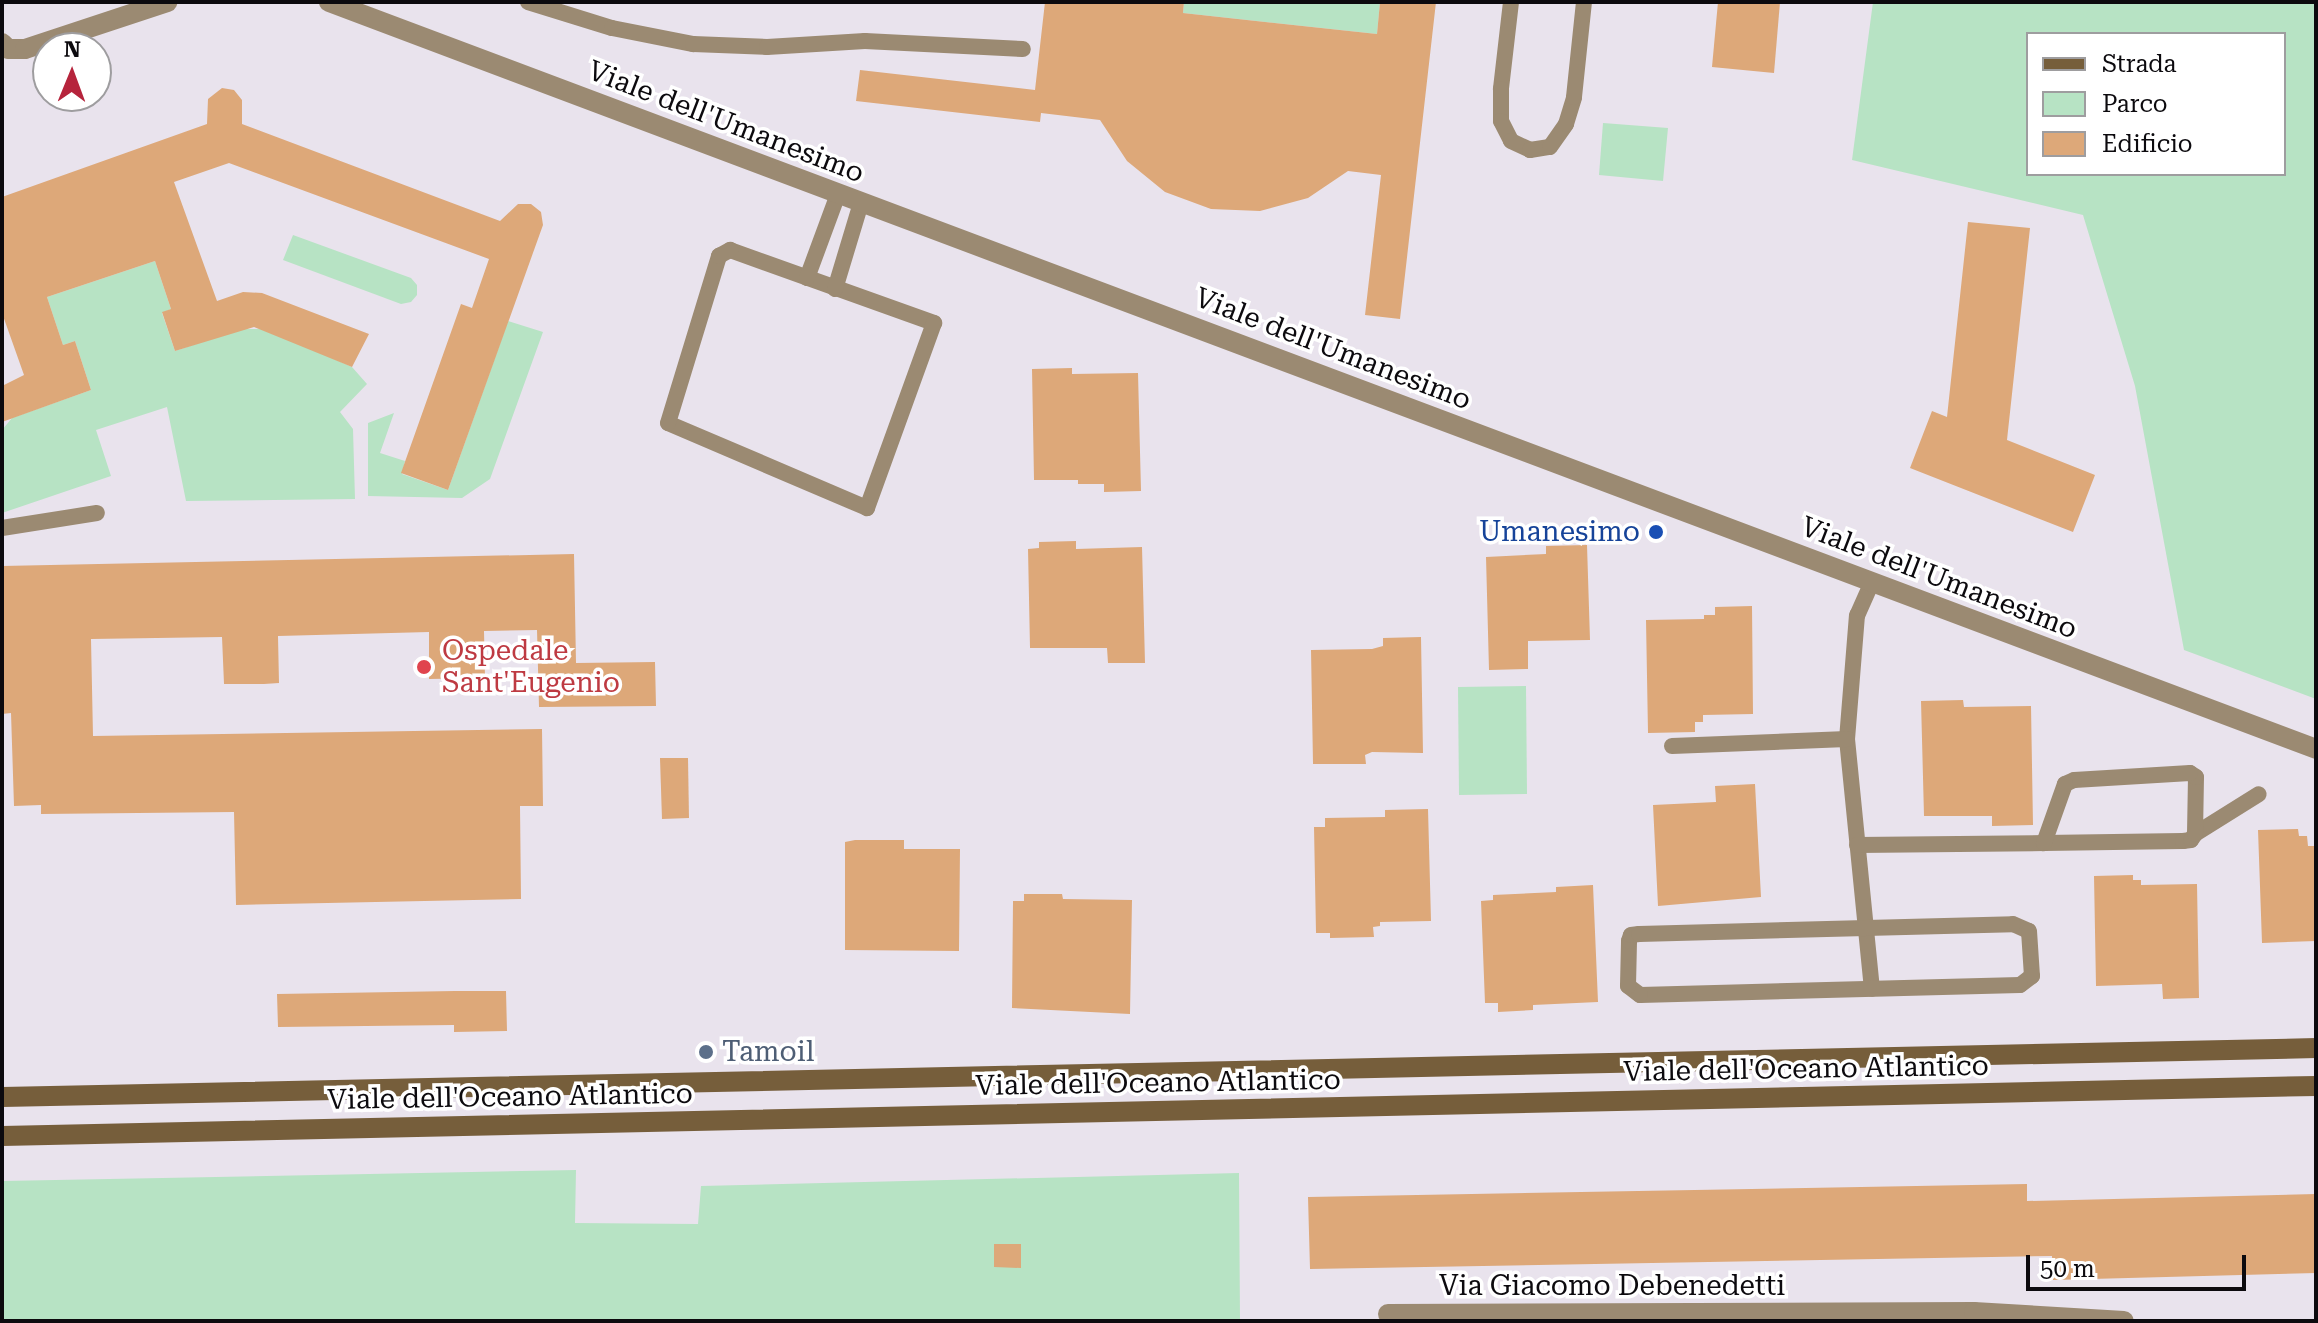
<!DOCTYPE html>
<html>
<head>
<meta charset="utf-8">
<style>
  body { margin:0 }
  #map { position:relative; width:2318px; height:1323px; overflow:hidden; background:#e9e3ed; font-family:"Roboto Serif",serif }
  div>[style] { position:absolute }
  .green>* { inset:0; background:#b7e3c4 }
  .building>* { inset:0; background:#dda879 }
  .service>* { height:16px; margin:-8px; padding:0 8px; transform-origin:8px; border-radius:8px; background:#9b8a72 }
  .minor>* { height:20px; margin:-10px; padding:0 10px; transform-origin:10px; border-radius:10px; background:#9b8a72 }
  .tertiary>* { height:20px; margin:-10px; padding:0 10px; transform-origin:10px; border-radius:10px; background:#9b8a72 }
  .secondary>* { height:20px; margin:-10px; padding:0 10px; transform-origin:10px; border-radius:10px; background:#765e3b }
  .dots>* { width:22px; height:22px; translate:-50% -50%; box-sizing:border-box; border:4px solid #fff; border-radius:50% }
  span { translate:-50% -50%; white-space:nowrap; text-align:center; line-height:1.15; -webkit-text-stroke:7px #fff; paint-order:stroke }
  .street-label { font-size:28px; color:#0c0a0e }
  .transit-label { font-size:28px; color:#164399 }
  .right { translate:-100% -50%; text-align:right }
  .health-label { font-size:28px; color:#be3a42 }
  .left { translate:0 -50%; text-align:left }
  .service-label { font-size:28px; color:#4e5e75 }
  .frame { position:absolute; inset:0; border:4px solid #0c0a0e; pointer-events:none }
  .legend { position:absolute; left:2026px; top:32px; width:260px; height:144px; box-sizing:border-box; background:#fff; border:2px solid #9e9d9f; margin:0; padding:10px 14px; list-style:none; font-size:24px; color:#0c0a0e }
  .legend li { display:flex; align-items:center; gap:16px; height:40px }
  .legend b { width:40px; border:2px solid #9e9d9f }
  .north { position:absolute; left:32px; top:32px; width:80px; height:80px; box-sizing:border-box; background:#fff; border:2px solid #9e9d9f; border-radius:50%; rotate:1deg; font-size:22px; font-weight:700; line-height:32px; text-align:center; color:#0c0a0e }
  .north::after { content:''; display:block; margin:auto; width:28px; height:36px; background:#b6243c; clip-path:polygon(50% 0,100% 100%,50% 72%,0 100%) }
  .scale { position:absolute; left:2026px; top:1255px; width:220px; height:36px; box-sizing:border-box; border:4px solid #0c0a0e; border-top:0; padding-left:10px; font-size:24px; line-height:28px; white-space:nowrap; color:#0c0a0e; -webkit-text-stroke:6px #fff; paint-order:stroke }
</style>
</head>
<body>
<div id="map">
  <div class="green">
    <div style="clip-path:polygon(1184px 2px,1380px 2px,1377px 34px,1183px 13px)"></div>
    <div style="clip-path:polygon(evenodd,1873px 2px,2316px 2px,2316px 699px,2184px 650px,2135px 386px,2083px 215px,1852px 160px,1873px 2px,2284px 34px,2284px 174px,2028px 174px,2028px 34px,2284px 34px)"></div>
    <div style="clip-path:polygon(1603px 123px,1668px 128px,1663px 181px,1599px 175px)"></div>
    <div style="clip-path:polygon(293px 235px,411px 278px,417px 285px,417px 295px,411px 302px,401px 304px,283px 260px)"></div>
    <div style="clip-path:polygon(155px 261px,171px 309px,162px 313px,175px 351px,241px 329px,267px 329px,352px 367px,367px 384px,340px 412px,353px 429px,355px 499px,186px 501px,167px 407px,96px 430px,111px 476px,2px 513px,2px 430px,12px 418px,91px 390px,75px 341px,63px 345px,47px 297px)"></div>
    <div style="clip-path:polygon(508px 321px,543px 332px,490px 479px,462px 498px,368px 496px,368px 423px,394px 413px,380px 453px,405px 461px,402px 474px,448px 490px)"></div>
    <div style="clip-path:polygon(1526px 686px,1527px 794px,1459px 795px,1458px 687px)"></div>
    <div style="clip-path:polygon(576px 1170px,575px 1223px,698px 1224px,701px 1186px,1239px 1173px,1240px 1321px,2px 1321px,2px 1181px)"></div>
  </div>
  <div class="building">
    <div style="clip-path:polygon(1045px 2px,1184px 2px,1183px 13px,1377px 34px,1380px 2px,1436px 2px,1400px 319px,1365px 315px,1381px 175px,1348px 171px,1308px 198px,1260px 211px,1211px 209px,1165px 192px,1127px 161px,1100px 120px,1041px 113px,1040px 122px,856px 101px,860px 70px,1035px 90px)"></div>
    <div style="clip-path:polygon(1718px 2px,1780px 2px,1774px 73px,1712px 67px)"></div>
    <div style="clip-path:polygon(222px 88px,234px 90px,242px 100px,242px 124px,500px 221px,518px 204px,531px 204px,541px 212px,543px 225px,448px 490px,401px 473px,461px 304px,472px 308px,489px 259px,229px 163px,174px 182px,217px 301px,243px 292px,262px 293px,369px 334px,352px 367px,254px 327px,175px 351px,162px 312px,171px 309px,155px 261px,47px 297px,63px 345px,75px 341px,91px 390px,2px 422px,2px 386px,24px 375px,2px 313px,2px 197px,207px 124px,208px 99px)"></div>
    <div style="clip-path:polygon(1968px 222px,2030px 228px,2007px 440px,2095px 475px,2073px 532px,1910px 468px,1932px 411px,1947px 417px)"></div>
    <div style="clip-path:polygon(1072px 368px,1072px 374px,1138px 373px,1141px 491px,1104px 492px,1104px 484px,1078px 484px,1078px 480px,1034px 480px,1032px 369px)"></div>
    <div style="clip-path:polygon(1076px 541px,1076px 549px,1142px 547px,1145px 663px,1108px 663px,1107px 648px,1030px 648px,1028px 549px,1039px 548px,1039px 542px)"></div>
    <div style="clip-path:polygon(1587px 545px,1590px 640px,1528px 641px,1528px 669px,1489px 670px,1486px 557px,1546px 554px,1546px 546px)"></div>
    <div style="clip-path:polygon(574px 554px,576px 663px,655px 662px,656px 706px,539px 707px,537px 630px,484px 631px,485px 678px,429px 679px,429px 632px,278px 636px,279px 683px,264px 684px,224px 684px,222px 637px,91px 639px,93px 736px,542px 729px,543px 806px,520px 806px,521px 899px,236px 905px,234px 812px,41px 814px,41px 805px,14px 806px,11px 713px,2px 714px,2px 566px)"></div>
    <div style="clip-path:polygon(1752px 606px,1753px 714px,1703px 715px,1703px 722px,1695px 722px,1695px 732px,1648px 733px,1646px 620px,1704px 619px,1704px 615px,1715px 615px,1715px 607px)"></div>
    <div style="clip-path:polygon(1421px 637px,1423px 753px,1372px 752px,1365px 755px,1366px 764px,1313px 764px,1311px 650px,1372px 649px,1383px 646px,1383px 638px)"></div>
    <div style="clip-path:polygon(1963px 700px,1964px 707px,2031px 706px,2033px 825px,1992px 826px,1992px 816px,1924px 816px,1921px 701px)"></div>
    <div style="clip-path:polygon(660px 758px,688px 758px,689px 818px,662px 819px)"></div>
    <div style="clip-path:polygon(1755px 784px,1761px 897px,1658px 906px,1653px 805px,1716px 802px,1715px 786px)"></div>
    <div style="clip-path:polygon(1428px 809px,1431px 921px,1380px 922px,1380px 926px,1373px 927px,1374px 937px,1330px 938px,1330px 933px,1316px 933px,1314px 827px,1325px 827px,1325px 818px,1385px 817px,1385px 810px)"></div>
    <div style="clip-path:polygon(2298px 829px,2299px 836px,2307px 836px,2308px 846px,2316px 846px,2316px 941px,2262px 943px,2258px 830px)"></div>
    <div style="clip-path:polygon(855px 840px,904px 840px,904px 849px,960px 849px,959px 951px,845px 950px,845px 842px)"></div>
    <div style="clip-path:polygon(2133px 875px,2133px 880px,2141px 880px,2141px 885px,2197px 884px,2199px 998px,2163px 999px,2162px 984px,2096px 986px,2094px 876px)"></div>
    <div style="clip-path:polygon(1593px 885px,1598px 1002px,1533px 1005px,1533px 1010px,1498px 1012px,1498px 1003px,1485px 1003px,1481px 901px,1493px 900px,1493px 895px,1556px 892px,1556px 887px)"></div>
    <div style="clip-path:polygon(1024px 894px,1062px 894px,1063px 899px,1132px 900px,1130px 1014px,1012px 1008px,1013px 901px,1024px 901px)"></div>
    <div style="clip-path:polygon(455px 991px,506px 991px,507px 1031px,454px 1032px,454px 1025px,278px 1027px,277px 994px)"></div>
    <div style="clip-path:polygon(2027px 1184px,2027px 1201px,2316px 1194px,2316px 1273px,2053px 1280px,2052px 1256px,1310px 1269px,1308px 1197px)"></div>
    <div style="clip-path:polygon(994px 1244px,1021px 1244px,1021px 1268px,994px 1267px)"></div>
  </div>
  <div class="service">
    <div style="left:528px;top:2px;width:88px;rotate:17.2deg"></div>
    <div style="left:612px;top:28px;width:83px;rotate:11.2deg"></div>
    <div style="left:693px;top:44px;width:74px;rotate:2.3deg"></div>
    <div style="left:767px;top:47px;width:98px;rotate:-3.5deg"></div>
    <div style="left:865px;top:41px;width:158px;rotate:2.9deg"></div>
    <div style="left:1511px;top:2px;width:88px;rotate:96.6deg"></div>
    <div style="left:1501px;top:89px;width:32px;rotate:90deg"></div>
    <div style="left:1501px;top:121px;width:22px;rotate:63deg"></div>
    <div style="left:1511px;top:141px;width:21px;rotate:25deg"></div>
    <div style="left:1530px;top:150px;width:20px;rotate:-9deg"></div>
    <div style="left:1550px;top:147px;width:28px;rotate:-55deg"></div>
    <div style="left:1566px;top:124px;width:28px;rotate:-73deg"></div>
    <div style="left:1574px;top:97px;width:96px;rotate:-84deg"></div>
    <div style="left:730px;top:250px;width:217px;rotate:19.7deg"></div>
    <div style="left:934px;top:323px;width:197px;rotate:109.9deg"></div>
    <div style="left:867px;top:508px;width:216px;rotate:-156.9deg"></div>
    <div style="left:668px;top:423px;width:175px;rotate:-73deg"></div>
    <div style="left:719px;top:256px;width:13px;rotate:-29deg"></div>
    <div style="left:807px;top:278px;width:90px;rotate:-69.7deg"></div>
    <div style="left:835px;top:289px;width:90px;rotate:-73.2deg"></div>
    <div style="left:2px;top:528px;width:96px;rotate:-9deg"></div>
    <div style="left:1872px;top:582px;width:36px;rotate:114deg"></div>
    <div style="left:1857px;top:615px;width:124px;rotate:94.6deg"></div>
    <div style="left:1847px;top:739px;width:251px;rotate:84.3deg"></div>
    <div style="left:1672px;top:746px;width:175px;rotate:-2.3deg"></div>
    <div style="left:2195px;top:834px;width:75px;rotate:-32deg"></div>
    <div style="left:1857px;top:845px;width:187px;rotate:-0.6deg"></div>
    <div style="left:2044px;top:843px;width:139px;rotate:-0.8deg"></div>
    <div style="left:2183px;top:841px;width:8px;rotate:-7deg"></div>
    <div style="left:2191px;top:840px;width:7px;rotate:-56deg"></div>
    <div style="left:2195px;top:834px;width:57px;rotate:-89deg"></div>
    <div style="left:2196px;top:777px;width:7px;rotate:-146deg"></div>
    <div style="left:2190px;top:773px;width:116px;rotate:176.5deg"></div>
    <div style="left:2074px;top:780px;width:10px;rotate:156deg"></div>
    <div style="left:2065px;top:784px;width:63px;rotate:109.6deg"></div>
    <div style="left:2013px;top:924px;width:17px;rotate:24deg"></div>
    <div style="left:2029px;top:931px;width:45px;rotate:86.2deg"></div>
    <div style="left:2032px;top:976px;width:15px;rotate:143deg"></div>
    <div style="left:2020px;top:985px;width:380px;rotate:178.5deg"></div>
    <div style="left:1640px;top:995px;width:15px;rotate:-143deg"></div>
    <div style="left:1628px;top:986px;width:45px;rotate:-88.7deg"></div>
    <div style="left:1629px;top:941px;width:6px;rotate:-72deg"></div>
    <div style="left:1631px;top:935px;width:8px;rotate:-7deg"></div>
    <div style="left:1639px;top:934px;width:374px;rotate:-1.5deg"></div>
  </div>
  <div class="minor">
    <div style="left:2px;top:43px;width:8px;rotate:45deg"></div>
    <div style="left:8px;top:49px;width:17px"></div>
    <div style="left:25px;top:49px;width:150px;rotate:-18.3deg"></div>
    <div style="left:1388px;top:1314px;width:586px;rotate:-0.2deg"></div>
    <div style="left:1974px;top:1312px;width:150px;rotate:3.4deg"></div>
  </div>
  <div class="tertiary">
    <div style="left:329px;top:2px;width:2123px;rotate:20.6deg"></div>
  </div>
  <div class="secondary">
    <div style="left:2px;top:1097px;width:2315px;rotate:-1.21deg"></div>
    <div style="left:2px;top:1136px;width:2315px;rotate:-1.24deg"></div>
  </div>
  <div class="dots">
    <div style="left:1656px;top:532px;background:#1a4fb4"></div>
    <div style="left:424px;top:667px;background:#e0444e"></div>
    <div style="left:706px;top:1052px;background:#5c6f8a"></div>
  </div>
  <div class="street-label">
    <span style="left:726px;top:122px;rotate:21deg">Viale dell'Umanesimo</span>
    <span style="left:1333px;top:349px;rotate:21deg">Viale dell'Umanesimo</span>
    <span style="left:1939px;top:578px;rotate:21deg">Viale dell'Umanesimo</span>
    <span style="left:1806px;top:1069px;rotate:-1deg">Viale dell'Oceano Atlantico</span>
    <span style="left:1158px;top:1083px;rotate:-1deg">Viale dell'Oceano Atlantico</span>
    <span style="left:510px;top:1097px;rotate:-1deg">Viale dell'Oceano Atlantico</span>
    <span style="left:1612px;top:1286px">Via Giacomo Debenedetti</span>
  </div>
  <div class="transit-label">
    <span class="right" style="left:1640px;top:532px">Umanesimo</span>
  </div>
  <div class="health-label">
    <span class="left" style="left:442px;top:667px">Ospedale<br>Sant'Eugenio</span>
  </div>
  <div class="service-label">
    <span class="left" style="left:722px;top:1052px">Tamoil</span>
  </div>
  <div class="frame"></div>
  <ul class="legend">
  <li><b style="height:10px;background:#765e3b"></b>Strada</li>
  <li><b style="height:22px;background:#b7e3c4"></b>Parco</li>
  <li><b style="height:22px;background:#dda879"></b>Edificio</li>
  </ul>
  <div class="north">N</div>
  <div class="scale">50 m</div>
</div>
</body>
</html>
